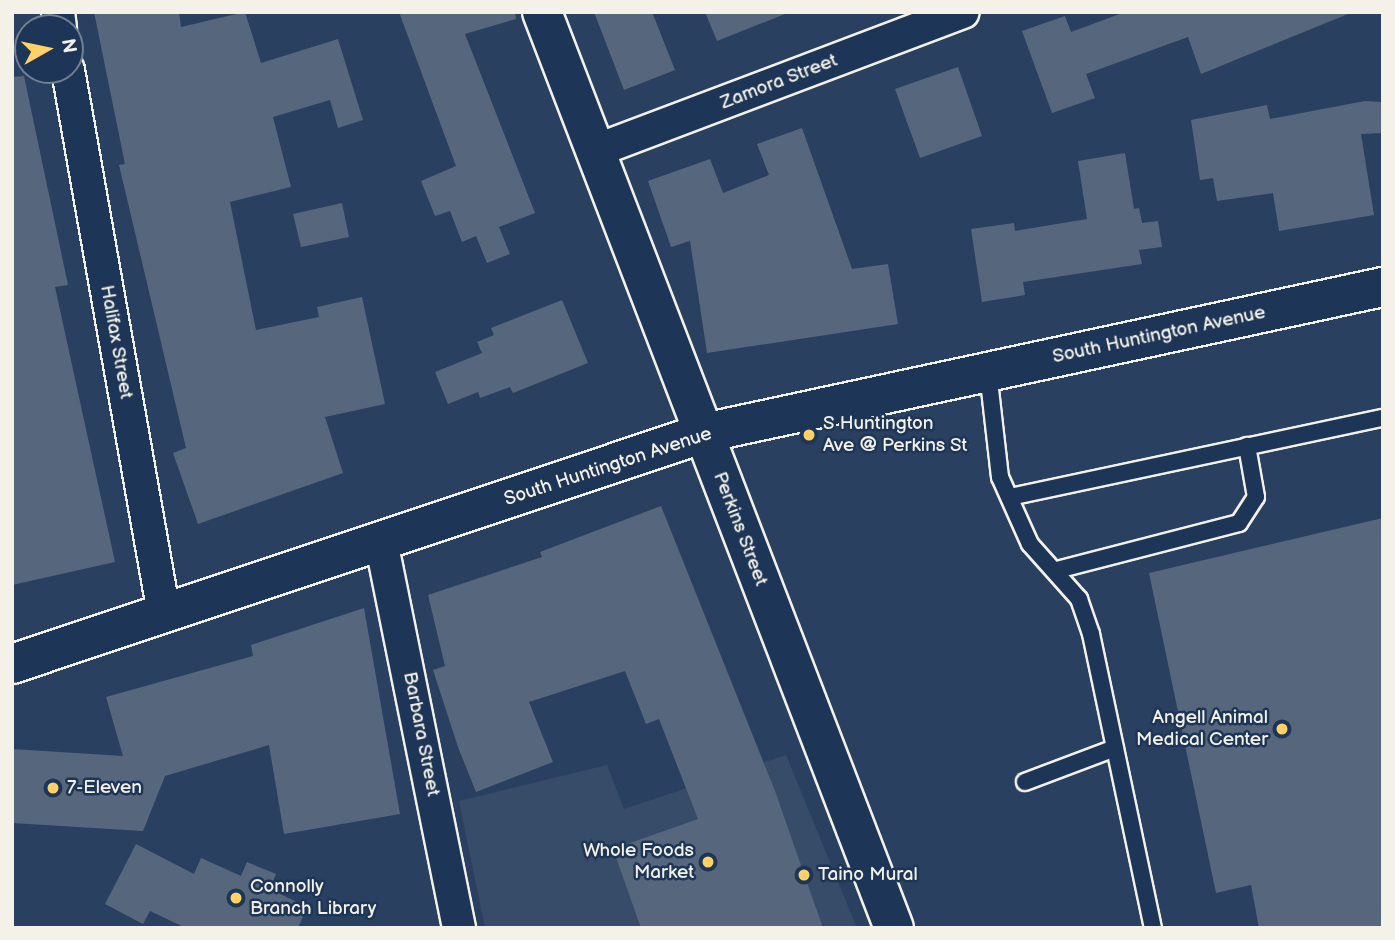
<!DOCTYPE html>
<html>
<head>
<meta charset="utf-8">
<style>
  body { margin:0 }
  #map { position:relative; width:1395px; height:940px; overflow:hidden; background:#2a4060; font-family:"Balsamiq Sans",sans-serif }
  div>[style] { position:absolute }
  .built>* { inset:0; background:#374c69 }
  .building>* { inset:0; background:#56677d }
  .roads { filter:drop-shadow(2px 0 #f4f1e8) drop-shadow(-2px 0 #f4f1e8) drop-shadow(0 2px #f4f1e8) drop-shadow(0 -2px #f4f1e8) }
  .service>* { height:16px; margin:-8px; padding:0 8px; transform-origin:8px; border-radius:8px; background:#1d3557 }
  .minor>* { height:32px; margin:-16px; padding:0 16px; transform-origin:16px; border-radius:16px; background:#1d3557 }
  .secondary>* { height:38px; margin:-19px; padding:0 19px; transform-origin:19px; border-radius:19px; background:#1d3557 }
  .dots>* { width:19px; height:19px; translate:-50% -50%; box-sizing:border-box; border:4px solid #1d3557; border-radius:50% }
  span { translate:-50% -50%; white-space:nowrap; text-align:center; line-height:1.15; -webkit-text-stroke:5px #1d3557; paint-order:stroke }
  .street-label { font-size:19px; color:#f4f1e8 }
  .poi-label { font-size:19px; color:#f4f1e8 }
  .left { translate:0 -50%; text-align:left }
  .right { translate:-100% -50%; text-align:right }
  .frame { position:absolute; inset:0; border:14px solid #f4f1e8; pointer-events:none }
  .north { position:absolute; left:14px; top:14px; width:70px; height:70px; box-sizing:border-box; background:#1d3557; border:2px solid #738091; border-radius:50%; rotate:81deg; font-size:19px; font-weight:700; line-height:28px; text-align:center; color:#f4f1e8 }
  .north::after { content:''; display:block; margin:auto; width:24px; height:32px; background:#ffd166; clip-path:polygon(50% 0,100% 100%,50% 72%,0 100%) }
</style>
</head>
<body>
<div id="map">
  <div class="built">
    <div style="clip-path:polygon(786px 755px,857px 928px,485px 928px,459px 801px,607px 765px,624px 809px)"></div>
  </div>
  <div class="building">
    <div style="clip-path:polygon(94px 12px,179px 12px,181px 27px,245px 12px,261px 63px,338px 39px,363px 120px,338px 128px,330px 100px,273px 117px,291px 187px,230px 202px,256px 330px,319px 317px,317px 307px,362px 297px,385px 404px,325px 417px,343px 473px,198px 524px,173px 453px,186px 448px,119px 165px,125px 164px)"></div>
    <div style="clip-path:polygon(399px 12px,515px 12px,516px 19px,465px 34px,535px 213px,499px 227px,510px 254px,487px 263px,476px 236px,462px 242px,450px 211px,435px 216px,421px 181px,456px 166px)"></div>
    <div style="clip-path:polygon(594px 12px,652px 12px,675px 70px,624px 90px)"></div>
    <div style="clip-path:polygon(705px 12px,785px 12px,785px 14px,717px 41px)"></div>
    <div style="clip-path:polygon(1125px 12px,1347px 12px,1348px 14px,1201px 74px,1188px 37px,1086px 74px,1095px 98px,1052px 113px,1022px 31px,1065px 16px,1071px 32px)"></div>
    <div style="clip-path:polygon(958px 67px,982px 136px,920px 158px,895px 89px)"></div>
    <div style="clip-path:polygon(24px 76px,68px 285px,55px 287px,115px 562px,12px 585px,12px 77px)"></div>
    <div style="clip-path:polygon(1365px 101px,1383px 102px,1383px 133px,1361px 134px,1374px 215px,1279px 231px,1273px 193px,1217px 201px,1213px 178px,1200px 180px,1191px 120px,1267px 105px,1270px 119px)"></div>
    <div style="clip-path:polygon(802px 128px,852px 269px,888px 264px,898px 324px,707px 353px,690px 241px,671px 247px,648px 181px,710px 159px,723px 193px,769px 175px,757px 144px)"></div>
    <div style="clip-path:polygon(1125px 153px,1134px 209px,1139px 208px,1142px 223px,1158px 221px,1162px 247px,1139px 250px,1142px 264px,1023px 282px,1025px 295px,982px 302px,971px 229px,1014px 223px,1015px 231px,1087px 219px,1078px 161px)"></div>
    <div style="clip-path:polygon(342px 203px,349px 237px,301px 247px,293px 214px)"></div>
    <div style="clip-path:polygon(562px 300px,588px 363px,513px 393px,510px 387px,480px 398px,478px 392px,448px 404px,435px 372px,482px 353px,477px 342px,494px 335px,491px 328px)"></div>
    <div style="clip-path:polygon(661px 506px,775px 791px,823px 928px,641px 928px,613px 849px,698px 819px,659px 719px,646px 724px,625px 671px,529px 702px,553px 762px,476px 792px,458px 747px,433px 670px,445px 666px,428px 595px,542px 557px,540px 552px)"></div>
    <div style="clip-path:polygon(1383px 518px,1383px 928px,1259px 928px,1251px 885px,1216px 893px,1149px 573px)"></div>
    <div style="clip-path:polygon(364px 608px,400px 814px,284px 834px,269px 745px,165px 776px,143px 831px,12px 823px,12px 749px,123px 756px,106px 697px,253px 656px,251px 645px)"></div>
    <div style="clip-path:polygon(136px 844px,194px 874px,201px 858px,241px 876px,247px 862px,276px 874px,270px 889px,307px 907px,298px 928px,186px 928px,150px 911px,143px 924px,105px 904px)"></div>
  </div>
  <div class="roads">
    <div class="service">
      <div style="left:988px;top:372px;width:106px;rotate:83.5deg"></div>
      <div style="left:1000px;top:477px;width:73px;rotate:65.9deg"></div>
      <div style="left:1030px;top:544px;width:74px;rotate:48.3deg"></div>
      <div style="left:1079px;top:599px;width:37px;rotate:71deg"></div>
      <div style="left:1091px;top:634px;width:300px;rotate:78.1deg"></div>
      <div style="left:1010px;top:497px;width:381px;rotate:-12deg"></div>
      <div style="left:1057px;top:570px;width:188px;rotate:-14.5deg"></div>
      <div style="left:1239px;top:523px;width:31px;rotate:-57deg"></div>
      <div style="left:1256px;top:497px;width:52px;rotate:-100deg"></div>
      <div style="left:1025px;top:782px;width:96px;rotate:-20.7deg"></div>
    </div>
    <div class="minor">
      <div style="left:58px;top:12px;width:16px;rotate:83deg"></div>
      <div style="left:68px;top:70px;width:552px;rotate:79.99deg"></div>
      <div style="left:595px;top:151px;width:393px;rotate:-20.7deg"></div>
      <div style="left:381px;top:541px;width:395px;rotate:78.6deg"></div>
    </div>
    <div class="secondary">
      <div style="left:542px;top:12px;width:981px;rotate:68.98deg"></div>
      <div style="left:12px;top:664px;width:730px;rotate:-18.46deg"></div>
      <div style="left:704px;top:433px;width:695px;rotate:-12.14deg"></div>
    </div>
  </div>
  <div class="dots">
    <div style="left:809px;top:435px;background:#ffd166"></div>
    <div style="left:1282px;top:729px;background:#ffd166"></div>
    <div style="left:53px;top:788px;background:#ffd166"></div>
    <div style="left:708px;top:862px;background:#ffd166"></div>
    <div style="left:804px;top:875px;background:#ffd166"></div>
    <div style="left:236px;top:898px;background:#ffd166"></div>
  </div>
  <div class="street-label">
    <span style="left:779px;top:82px;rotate:-21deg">Zamora Street</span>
    <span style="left:1159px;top:335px;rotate:-12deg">South Huntington Avenue</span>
    <span style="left:116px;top:342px;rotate:80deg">Halifax Street</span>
    <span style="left:608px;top:467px;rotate:-18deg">South Huntington Avenue</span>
    <span style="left:740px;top:529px;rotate:69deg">Perkins Street</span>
    <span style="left:421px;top:734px;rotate:79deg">Barbara Street</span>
  </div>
  <div class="poi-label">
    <span class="left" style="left:823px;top:435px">S Huntington<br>Ave @ Perkins St</span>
    <span class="right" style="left:1268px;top:729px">Angell Animal<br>Medical Center</span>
    <span class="left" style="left:67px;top:788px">7-Eleven</span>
    <span class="right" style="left:694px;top:862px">Whole Foods<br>Market</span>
    <span class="left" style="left:818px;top:875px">Taino Mural</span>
    <span class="left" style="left:250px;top:898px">Connolly<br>Branch Library</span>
  </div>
  <div class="frame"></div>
  <div class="north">N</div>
</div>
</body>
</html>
